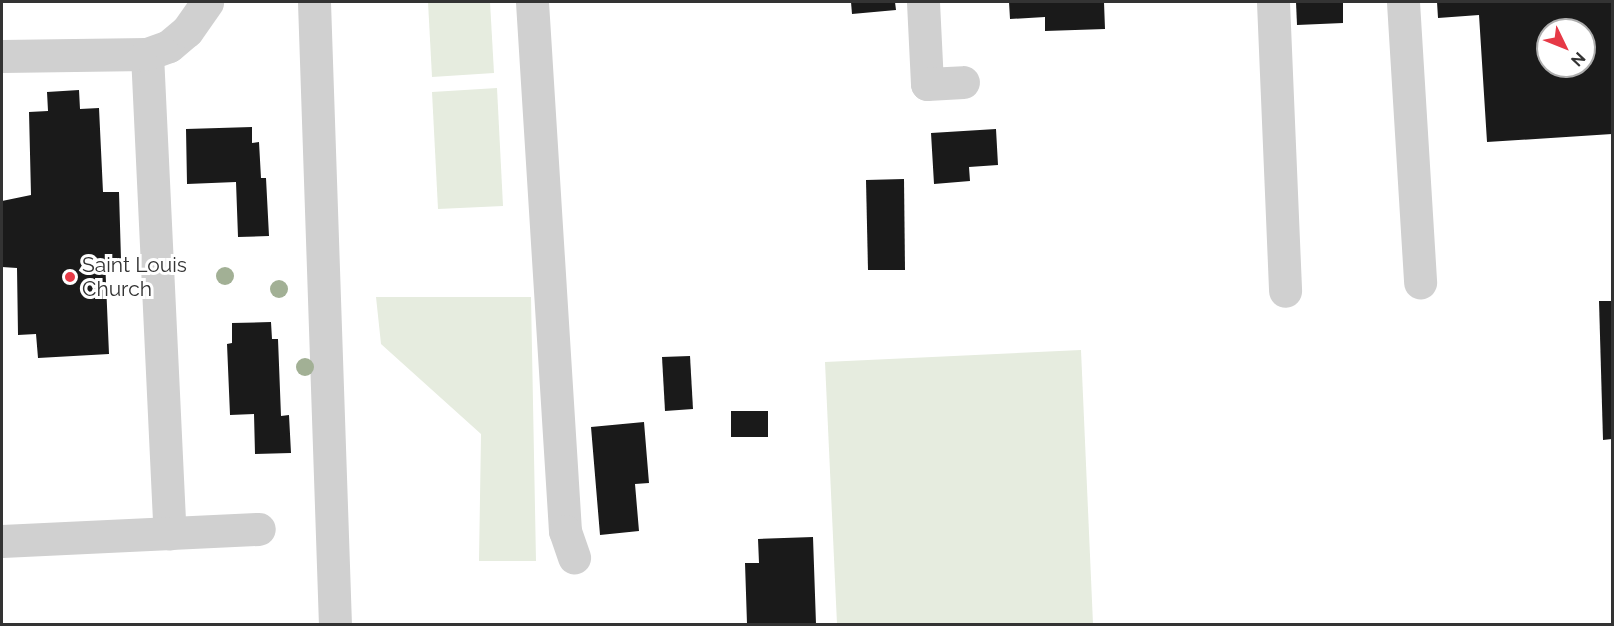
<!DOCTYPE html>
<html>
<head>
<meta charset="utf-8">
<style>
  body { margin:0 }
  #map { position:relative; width:1614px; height:626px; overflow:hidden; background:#fff; font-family:Raleway,sans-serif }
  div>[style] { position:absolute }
  .green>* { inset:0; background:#e6ecdf }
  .building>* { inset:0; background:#1a1a1a }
  .minor>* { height:33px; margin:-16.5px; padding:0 16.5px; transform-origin:16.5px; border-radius:16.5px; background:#d0d0d0 }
  .trees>* { width:18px; height:18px; margin:-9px; border-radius:50%; background:#a2b095 }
  .dots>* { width:16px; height:16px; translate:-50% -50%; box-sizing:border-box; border:3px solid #fff; border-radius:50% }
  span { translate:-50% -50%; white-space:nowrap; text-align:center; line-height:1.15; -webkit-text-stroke:6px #fff; paint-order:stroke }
  .poi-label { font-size:21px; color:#333 }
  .left { translate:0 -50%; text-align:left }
  .frame { position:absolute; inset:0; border:3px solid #333; pointer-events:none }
  .north { position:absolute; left:1536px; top:18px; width:60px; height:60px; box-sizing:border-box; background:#fff; border:2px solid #adadad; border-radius:50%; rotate:133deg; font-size:16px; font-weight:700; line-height:24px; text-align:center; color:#333 }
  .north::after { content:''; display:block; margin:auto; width:21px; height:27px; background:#e63946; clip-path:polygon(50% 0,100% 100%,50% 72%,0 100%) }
</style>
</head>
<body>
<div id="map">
  <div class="green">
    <div style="clip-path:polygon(428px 2px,490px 2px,494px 73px,432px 77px)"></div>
    <div style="clip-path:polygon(497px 88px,503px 206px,438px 209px,432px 92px)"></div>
    <div style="clip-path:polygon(376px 297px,531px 297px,536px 561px,479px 561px,481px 434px,381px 344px)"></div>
    <div style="clip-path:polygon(1081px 350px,1093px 624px,837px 624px,825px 362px)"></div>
  </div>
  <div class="building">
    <div style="clip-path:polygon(851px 2px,895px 2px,896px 10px,852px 14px)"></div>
    <div style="clip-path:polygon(1009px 2px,1104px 2px,1105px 29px,1045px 31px,1045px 17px,1010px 19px)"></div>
    <div style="clip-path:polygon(1296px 2px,1343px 2px,1343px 23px,1297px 25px)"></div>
    <div style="clip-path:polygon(evenodd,1437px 2px,1612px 2px,1612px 134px,1487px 142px,1479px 15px,1438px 18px,1437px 2px,1548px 30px,1584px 30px,1584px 66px,1548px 66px,1548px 30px)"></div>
    <div style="clip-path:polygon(79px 90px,80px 109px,99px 108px,103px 192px,119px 192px,121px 259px,105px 259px,109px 354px,38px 358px,36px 334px,18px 335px,17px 268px,2px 267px,2px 201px,31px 195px,29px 112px,48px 111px,47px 92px)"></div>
    <div style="clip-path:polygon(252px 127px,252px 143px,259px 142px,261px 178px,266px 178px,269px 236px,238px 237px,236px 182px,187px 184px,186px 129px)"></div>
    <div style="clip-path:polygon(996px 129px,998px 165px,969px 167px,970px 181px,934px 184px,931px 133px)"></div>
    <div style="clip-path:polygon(904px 179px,905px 270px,868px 270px,866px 180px)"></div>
    <div style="clip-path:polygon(1599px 301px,1612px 301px,1612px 439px,1603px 440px)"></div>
    <div style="clip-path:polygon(271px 322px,272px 339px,278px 339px,281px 416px,289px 415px,291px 453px,255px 454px,254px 414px,230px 415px,227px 344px,232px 343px,232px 323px)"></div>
    <div style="clip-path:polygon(690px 356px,693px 409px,665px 411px,662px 357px)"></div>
    <div style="clip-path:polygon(731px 411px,768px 411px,768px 437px,731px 437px)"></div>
    <div style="clip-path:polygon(644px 422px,649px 483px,635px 484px,639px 531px,600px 535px,591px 427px)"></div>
    <div style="clip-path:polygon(813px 537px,816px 624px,747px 624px,745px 563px,759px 563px,758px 539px)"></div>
  </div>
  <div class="minor">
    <div style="left:314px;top:2px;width:622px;rotate:88.07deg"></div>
    <div style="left:532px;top:2px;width:530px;rotate:86.43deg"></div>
    <div style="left:565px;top:531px;width:28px;rotate:71deg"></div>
    <div style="left:923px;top:2px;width:82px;rotate:87.2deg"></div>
    <div style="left:927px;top:84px;width:36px;rotate:-3deg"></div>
    <div style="left:1273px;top:2px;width:289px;rotate:87.6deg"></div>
    <div style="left:1403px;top:2px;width:281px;rotate:86.5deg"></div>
    <div style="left:147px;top:54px;width:480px;rotate:87.3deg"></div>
    <div style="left:2px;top:56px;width:145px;rotate:-0.8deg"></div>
    <div style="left:147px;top:54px;width:23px;rotate:-20deg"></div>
    <div style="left:169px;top:46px;width:23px;rotate:-40deg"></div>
    <div style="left:187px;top:31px;width:35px;rotate:-55deg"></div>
    <div style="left:2px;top:541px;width:257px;rotate:-2.7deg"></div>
  </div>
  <div class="trees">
    <div style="left:225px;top:276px"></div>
    <div style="left:279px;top:289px"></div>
    <div style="left:305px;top:367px"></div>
  </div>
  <div class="dots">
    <div style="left:70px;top:277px;background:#e63946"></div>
  </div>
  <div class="poi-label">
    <span class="left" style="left:82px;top:277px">Saint Louis<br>Church</span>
  </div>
  <div class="frame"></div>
  <div class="north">N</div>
</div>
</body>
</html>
